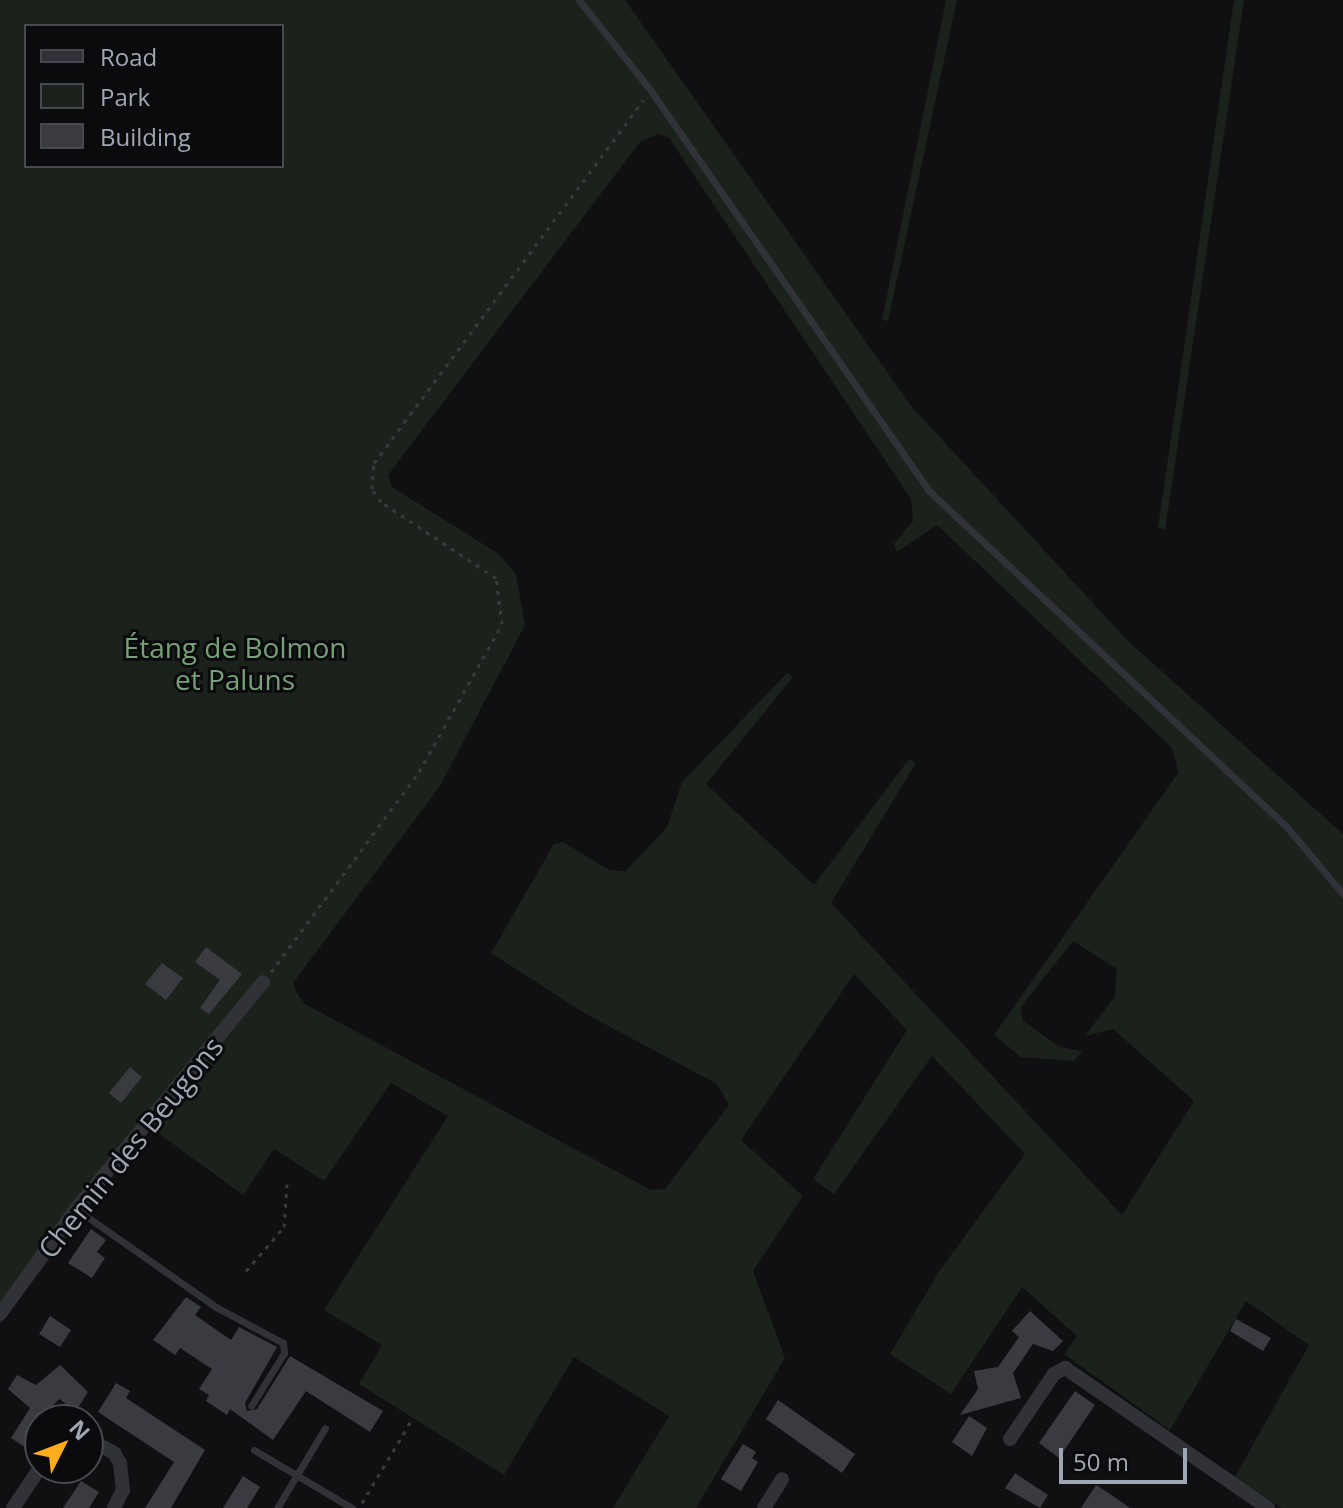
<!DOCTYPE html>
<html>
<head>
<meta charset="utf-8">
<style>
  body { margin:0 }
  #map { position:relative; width:1343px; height:1508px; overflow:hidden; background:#101012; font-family:"Open Sans",sans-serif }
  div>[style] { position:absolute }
  .green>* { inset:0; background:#1a221b }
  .building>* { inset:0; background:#3a3b40 }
  .path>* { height:3px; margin-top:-1.5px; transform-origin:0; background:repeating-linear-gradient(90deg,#37393e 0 4px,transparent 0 10px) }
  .service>* { height:7px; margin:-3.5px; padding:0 3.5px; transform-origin:3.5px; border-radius:3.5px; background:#313237 }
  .minor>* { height:14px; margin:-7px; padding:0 7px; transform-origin:7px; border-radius:7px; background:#313237 }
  span { translate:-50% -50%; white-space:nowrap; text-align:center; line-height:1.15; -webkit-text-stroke:6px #0b0b0d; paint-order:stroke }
  .park-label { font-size:28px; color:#76a077 }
  .street-label { font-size:28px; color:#a0a7b4 }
  .legend { position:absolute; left:24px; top:24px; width:260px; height:144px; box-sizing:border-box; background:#0b0b0d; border:2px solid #474950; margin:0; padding:10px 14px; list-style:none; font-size:24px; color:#a0a7b4 }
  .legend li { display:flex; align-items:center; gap:16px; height:40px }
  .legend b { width:40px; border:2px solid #474950 }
  .north { position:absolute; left:24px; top:1404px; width:80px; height:80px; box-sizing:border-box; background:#0b0b0d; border:2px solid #474950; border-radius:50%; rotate:48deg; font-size:22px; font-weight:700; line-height:32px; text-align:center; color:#a0a7b4 }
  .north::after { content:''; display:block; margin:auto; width:28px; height:36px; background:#fead1c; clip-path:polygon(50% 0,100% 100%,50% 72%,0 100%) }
  .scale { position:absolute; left:1059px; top:1448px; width:128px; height:36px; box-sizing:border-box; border:4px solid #a0a7b4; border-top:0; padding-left:10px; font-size:24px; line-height:28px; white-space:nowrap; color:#a0a7b4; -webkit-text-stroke:6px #0b0b0d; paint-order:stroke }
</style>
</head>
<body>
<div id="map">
  <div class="green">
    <div style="clip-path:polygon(evenodd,0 0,625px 0,911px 406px,1128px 641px,1343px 834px,1343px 1508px,1282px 1508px,1235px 1477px,1309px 1345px,1246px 1301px,1170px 1430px,1064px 1354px,1077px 1336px,1022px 1287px,951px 1394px,890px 1354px,940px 1270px,1025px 1154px,932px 1056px,834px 1194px,813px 1179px,907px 1030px,854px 974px,741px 1140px,803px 1196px,753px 1271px,785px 1358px,696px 1508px,613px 1508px,669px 1416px,574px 1357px,504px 1475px,359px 1384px,382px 1345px,324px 1310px,448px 1116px,391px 1083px,324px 1181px,274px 1149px,243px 1195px,150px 1127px,0 1324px,0 0,26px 26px,282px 26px,282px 166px,26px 166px,26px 26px,0 0,658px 134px,669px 138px,911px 499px,913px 521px,894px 544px,897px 552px,937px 525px,1171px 747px,1176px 760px,1178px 773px,994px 1035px,1021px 1057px,1074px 1061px,1082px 1051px,1060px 1047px,1023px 1021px,1021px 1007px,1073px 941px,1117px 969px,1115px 996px,1085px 1036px,1113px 1029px,1194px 1101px,1122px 1215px,831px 903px,916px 763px,909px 759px,814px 885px,706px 784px,793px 677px,787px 673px,682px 782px,667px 827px,626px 871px,609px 870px,563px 842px,554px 844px,491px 953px,586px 1014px,717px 1084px,729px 1105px,665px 1189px,651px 1190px,305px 1004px,297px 993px,293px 983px,440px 786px,525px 625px,516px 575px,499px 554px,392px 487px,388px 475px,640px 142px,658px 134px)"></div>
    <div style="clip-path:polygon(946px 0,957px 0,888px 321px,882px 320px)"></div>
    <div style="clip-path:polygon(1234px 0,1244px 0,1165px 530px,1158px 528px)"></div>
  </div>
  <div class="building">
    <div style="clip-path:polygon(206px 947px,242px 974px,209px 1014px,200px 1008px,220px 980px,195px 962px)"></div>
    <div style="clip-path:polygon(162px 963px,183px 978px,166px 1000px,145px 984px)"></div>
    <div style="clip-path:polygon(130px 1067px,142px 1077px,121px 1103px,109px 1093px)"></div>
    <div style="clip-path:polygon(91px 1229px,106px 1240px,97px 1252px,105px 1258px,92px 1278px,68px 1263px)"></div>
    <div style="clip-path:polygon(186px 1297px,201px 1307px,195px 1315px,231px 1340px,239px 1327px,277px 1347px,245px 1403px,247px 1411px,257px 1409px,290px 1356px,383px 1411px,370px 1432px,306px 1391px,273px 1440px,230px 1409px,227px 1415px,206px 1401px,209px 1395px,199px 1389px,212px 1369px,180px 1348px,175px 1355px,153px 1340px)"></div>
    <div style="clip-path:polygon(1030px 1311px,1063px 1341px,1053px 1351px,1033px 1344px,1013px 1373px,1021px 1398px,960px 1415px,978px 1389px,974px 1371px,998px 1367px,1019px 1337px,1012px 1331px)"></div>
    <div style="clip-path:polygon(50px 1316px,71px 1330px,60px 1347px,39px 1334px)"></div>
    <div style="clip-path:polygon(1236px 1319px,1271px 1338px,1263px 1351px,1230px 1331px)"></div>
    <div style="clip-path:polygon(60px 1365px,88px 1392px,76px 1411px,59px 1399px,40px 1420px,31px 1451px,11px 1438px,30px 1408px,8px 1389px,17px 1375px,36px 1385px)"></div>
    <div style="clip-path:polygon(116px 1383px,130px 1391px,126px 1398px,205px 1450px,171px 1508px,145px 1508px,174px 1462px,98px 1412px)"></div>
    <div style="clip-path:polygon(1075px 1391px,1095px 1405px,1059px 1458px,1039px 1443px)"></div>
    <div style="clip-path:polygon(778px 1400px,855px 1454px,842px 1473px,766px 1419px)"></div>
    <div style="clip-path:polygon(969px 1416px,987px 1428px,972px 1456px,952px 1442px)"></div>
    <div style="clip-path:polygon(743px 1444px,756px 1452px,752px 1458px,758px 1462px,741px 1491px,721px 1479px)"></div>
    <div style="clip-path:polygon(1015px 1473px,1048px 1495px,1040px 1508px,1005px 1488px)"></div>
    <div style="clip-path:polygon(243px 1476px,260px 1487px,247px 1508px,223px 1508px)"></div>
    <div style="clip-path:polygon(81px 1481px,99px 1492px,89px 1508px,63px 1508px)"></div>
    <div style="clip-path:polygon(1096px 1485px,1110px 1494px,1130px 1508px,1081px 1508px)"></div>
  </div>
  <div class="path">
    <div style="left:271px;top:972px;width:249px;rotate:-53.5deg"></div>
    <div style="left:419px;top:772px;width:170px;rotate:-60.7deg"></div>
    <div style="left:502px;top:624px;width:46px;rotate:-97.4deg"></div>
    <div style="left:496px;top:578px;width:138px;rotate:-146.5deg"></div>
    <div style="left:381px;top:502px;width:16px;rotate:-125deg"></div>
    <div style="left:372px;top:489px;width:26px;rotate:-86deg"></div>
    <div style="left:374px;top:463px;width:452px;rotate:-53.4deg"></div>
    <div style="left:246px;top:1271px;width:58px;rotate:-49.2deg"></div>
    <div style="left:284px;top:1227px;width:43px;rotate:-86deg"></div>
    <div style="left:362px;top:1503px;width:96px;rotate:-59.1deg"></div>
  </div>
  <div class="service">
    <div style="left:579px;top:0;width:116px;rotate:51.6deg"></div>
    <div style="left:651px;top:91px;width:486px;rotate:55.2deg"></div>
    <div style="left:928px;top:490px;width:491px;rotate:43.2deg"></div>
    <div style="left:1286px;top:826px;width:89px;rotate:50deg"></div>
    <div style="left:76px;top:1209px;width:171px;rotate:35deg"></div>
    <div style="left:216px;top:1307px;width:76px;rotate:28.2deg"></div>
    <div style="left:283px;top:1343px;width:10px;rotate:84deg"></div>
    <div style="left:284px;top:1353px;width:62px;rotate:121.9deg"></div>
    <div style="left:254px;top:1450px;width:114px;rotate:30.6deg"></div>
    <div style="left:277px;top:1508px;width:93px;rotate:-59deg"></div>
  </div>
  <div class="minor">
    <div style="left:0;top:1314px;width:130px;rotate:-54.1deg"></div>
    <div style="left:76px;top:1209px;width:294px;rotate:-50.5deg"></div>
    <div style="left:88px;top:1439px;width:30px;rotate:28deg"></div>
    <div style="left:114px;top:1453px;width:12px;rotate:59deg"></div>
    <div style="left:120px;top:1463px;width:27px;rotate:84deg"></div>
    <div style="left:123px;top:1490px;width:20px;rotate:117deg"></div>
    <div style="left:1010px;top:1439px;width:78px;rotate:-55.9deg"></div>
    <div style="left:1054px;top:1374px;width:13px;rotate:-29deg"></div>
    <div style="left:1065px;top:1368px;width:247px;rotate:34.6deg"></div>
    <div style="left:13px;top:1508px;width:48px;rotate:-56deg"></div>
    <div style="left:764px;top:1508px;width:34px;rotate:-58deg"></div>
  </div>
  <div class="park-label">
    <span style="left:235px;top:663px">Étang de Bolmon<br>et Paluns</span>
  </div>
  <div class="street-label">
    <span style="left:130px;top:1147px;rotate:-51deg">Chemin des Beugons</span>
  </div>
  <ul class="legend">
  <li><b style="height:10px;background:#313237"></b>Road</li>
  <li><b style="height:22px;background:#1a221b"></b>Park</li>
  <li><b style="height:22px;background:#3a3b40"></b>Building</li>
  </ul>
  <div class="north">N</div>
  <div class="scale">50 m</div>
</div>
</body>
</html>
